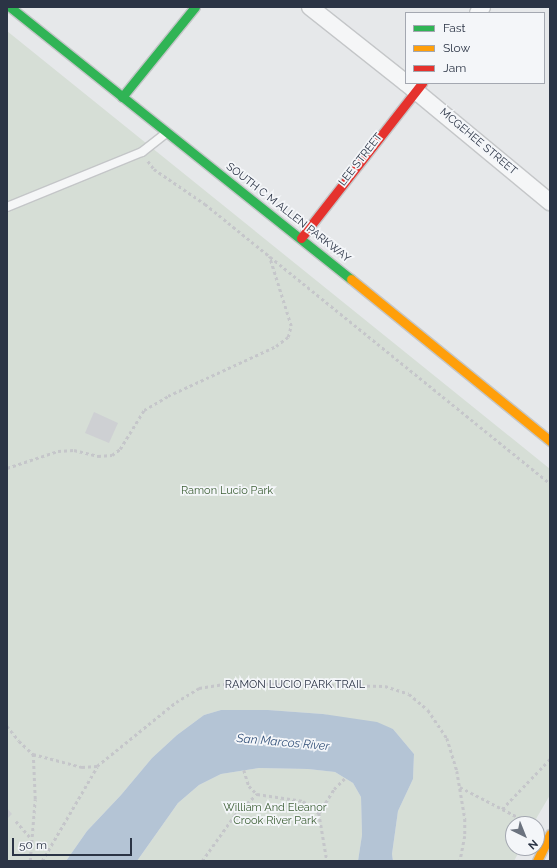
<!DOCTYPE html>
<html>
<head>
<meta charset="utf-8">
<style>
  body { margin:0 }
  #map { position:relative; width:557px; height:868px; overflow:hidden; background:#e6e8ea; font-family:Raleway,sans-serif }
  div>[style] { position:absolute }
  .green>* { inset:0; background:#d6ded6 }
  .water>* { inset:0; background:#b4c4d5 }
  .building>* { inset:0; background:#ced0d3 }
  .path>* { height:2.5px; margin-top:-1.25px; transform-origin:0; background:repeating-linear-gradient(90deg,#c5c6ca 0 3px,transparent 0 6px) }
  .roads { filter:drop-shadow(1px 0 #c4c6c8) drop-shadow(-1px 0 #c4c6c8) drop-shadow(0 1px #c4c6c8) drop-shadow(0 -1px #c4c6c8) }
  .lane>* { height:8px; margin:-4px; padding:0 4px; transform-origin:4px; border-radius:4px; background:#f5f6f7 }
  .street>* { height:16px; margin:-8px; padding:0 8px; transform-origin:8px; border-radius:8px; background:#f5f6f7 }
  .fast>* { height:9px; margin:-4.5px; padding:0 4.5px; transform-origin:4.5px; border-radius:4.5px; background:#30b455 }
  .slow>* { height:9px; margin:-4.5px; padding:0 4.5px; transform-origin:4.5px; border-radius:4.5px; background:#ff9f0a }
  .jam>* { height:9px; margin:-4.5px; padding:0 4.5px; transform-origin:4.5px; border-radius:4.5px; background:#e5322d }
  span { translate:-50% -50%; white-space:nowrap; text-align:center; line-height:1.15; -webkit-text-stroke:3.5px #f4f6f9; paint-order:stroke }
  .street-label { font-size:11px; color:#2b3445 }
  .park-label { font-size:11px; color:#3f6138 }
  .water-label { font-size:12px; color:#34527a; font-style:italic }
  .frame { position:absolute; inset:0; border:8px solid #2b3445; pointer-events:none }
  .legend { position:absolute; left:405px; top:12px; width:140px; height:72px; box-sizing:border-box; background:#f4f6f9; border:1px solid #a4a8b1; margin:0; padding:5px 7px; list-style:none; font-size:12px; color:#2b3445 }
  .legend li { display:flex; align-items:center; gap:8px; height:20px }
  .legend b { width:20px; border:1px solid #a4a8b1 }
  .north { position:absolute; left:505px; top:816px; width:40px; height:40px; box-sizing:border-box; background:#f4f6f9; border:1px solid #a4a8b1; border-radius:50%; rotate:137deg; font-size:11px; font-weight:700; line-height:16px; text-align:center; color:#2b3445 }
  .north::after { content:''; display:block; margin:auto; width:14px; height:18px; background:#6c737f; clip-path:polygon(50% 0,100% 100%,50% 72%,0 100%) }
  .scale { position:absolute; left:12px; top:838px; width:120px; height:18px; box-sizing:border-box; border:2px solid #2b3445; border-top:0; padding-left:5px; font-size:12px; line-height:14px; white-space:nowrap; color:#2b3445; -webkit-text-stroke:3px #f4f6f9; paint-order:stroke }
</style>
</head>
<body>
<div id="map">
  <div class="green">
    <div style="clip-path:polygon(7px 31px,550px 469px,550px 795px,533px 824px,513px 824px,513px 848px,521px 848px,514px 861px,393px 861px,392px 854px,398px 811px,413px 779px,414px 754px,393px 729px,323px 714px,268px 710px,221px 710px,204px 715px,177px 735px,152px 758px,121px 795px,87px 831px,66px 861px,7px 861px)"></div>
    <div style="clip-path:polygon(259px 768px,308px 769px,335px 772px,353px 783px,361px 797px,362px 835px,358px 861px,137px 861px,178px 803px,199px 785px,221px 774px)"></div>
  </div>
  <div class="water">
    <div style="clip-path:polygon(221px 710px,268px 710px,323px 714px,377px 722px,393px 729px,414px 754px,413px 779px,398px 811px,392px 854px,393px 861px,358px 861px,362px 835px,361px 797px,353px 783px,335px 772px,308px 769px,259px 768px,221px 774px,199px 785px,178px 803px,137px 861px,66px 861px,87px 831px,121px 795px,152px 758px,177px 735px,204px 715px)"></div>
  </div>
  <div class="building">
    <div style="clip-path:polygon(94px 412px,118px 423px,109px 443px,85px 433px)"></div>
    <div style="clip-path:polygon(7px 808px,12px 814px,7px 819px)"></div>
  </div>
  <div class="path">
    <div style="left:148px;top:161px;width:10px;rotate:53deg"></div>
    <div style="left:154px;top:169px;width:62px;rotate:34.5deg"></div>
    <div style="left:205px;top:204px;width:444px;rotate:39deg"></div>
    <div style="left:7px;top:468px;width:54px;rotate:-18.4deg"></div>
    <div style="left:58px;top:451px;width:16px;rotate:-4deg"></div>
    <div style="left:74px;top:450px;width:25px;rotate:14deg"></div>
    <div style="left:98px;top:456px;width:14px;rotate:-4deg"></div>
    <div style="left:112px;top:455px;width:10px;rotate:-37deg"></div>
    <div style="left:120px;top:449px;width:46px;rotate:-58.4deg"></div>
    <div style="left:144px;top:410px;width:28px;rotate:-30deg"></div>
    <div style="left:168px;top:396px;width:119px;rotate:-24.8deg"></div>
    <div style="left:276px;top:346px;width:15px;rotate:-37deg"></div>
    <div style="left:288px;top:337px;width:11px;rotate:-75deg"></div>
    <div style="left:291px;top:326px;width:73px;rotate:-107.4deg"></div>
    <div style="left:7px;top:726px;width:19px;rotate:51deg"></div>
    <div style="left:19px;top:741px;width:19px;rotate:43deg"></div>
    <div style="left:33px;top:754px;width:51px;rotate:14.9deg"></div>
    <div style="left:82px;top:767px;width:15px;rotate:-4deg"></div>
    <div style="left:97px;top:766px;width:102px;rotate:-39deg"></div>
    <div style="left:176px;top:702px;width:27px;rotate:-31deg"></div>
    <div style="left:199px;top:688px;width:30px;rotate:-9deg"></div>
    <div style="left:229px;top:683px;width:156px;rotate:1.1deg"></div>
    <div style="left:385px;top:686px;width:25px;rotate:18deg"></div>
    <div style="left:409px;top:694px;width:25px;rotate:40deg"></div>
    <div style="left:428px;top:710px;width:34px;rotate:56deg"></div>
    <div style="left:447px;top:738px;width:34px;rotate:73deg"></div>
    <div style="left:457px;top:771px;width:49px;rotate:80.5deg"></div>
    <div style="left:465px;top:819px;width:17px;rotate:90deg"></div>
    <div style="left:465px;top:836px;width:25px;rotate:101deg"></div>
    <div style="left:244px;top:770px;width:17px;rotate:73deg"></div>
    <div style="left:249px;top:786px;width:11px;rotate:45deg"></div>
    <div style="left:460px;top:787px;width:80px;rotate:27.5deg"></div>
    <div style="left:502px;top:809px;width:69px;rotate:-46.2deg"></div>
    <div style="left:319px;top:813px;width:28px;rotate:-58deg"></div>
    <div style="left:334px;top:789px;width:16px;rotate:-45deg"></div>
    <div style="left:16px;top:821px;width:23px;rotate:49deg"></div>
    <div style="left:30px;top:861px;width:62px;rotate:-85.4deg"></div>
    <div style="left:35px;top:799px;width:45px;rotate:-92.5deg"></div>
    <div style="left:42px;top:861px;width:109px;rotate:-59.7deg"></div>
    <div style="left:202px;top:861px;width:55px;rotate:-54.6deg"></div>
    <div style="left:234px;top:816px;width:32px;rotate:-44deg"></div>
    <div style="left:257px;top:794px;width:47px;rotate:8.7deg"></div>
    <div style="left:303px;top:801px;width:20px;rotate:37deg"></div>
    <div style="left:319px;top:813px;width:49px;rotate:80.5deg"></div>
  </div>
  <div class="roads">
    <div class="lane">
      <div style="left:7px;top:207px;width:146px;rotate:-22.2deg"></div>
      <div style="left:142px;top:152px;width:31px;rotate:-38deg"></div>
    </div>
    <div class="street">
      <div style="left:310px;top:7px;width:122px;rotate:38.4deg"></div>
      <div style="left:478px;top:13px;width:7px;rotate:-56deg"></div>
      <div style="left:406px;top:83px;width:187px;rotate:39.6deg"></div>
    </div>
    <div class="fast">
      <div style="left:10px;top:7px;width:436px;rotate:38.6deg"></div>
      <div style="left:122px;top:97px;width:116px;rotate:-51deg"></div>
    </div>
    <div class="slow">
      <div style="left:351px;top:279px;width:257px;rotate:39.1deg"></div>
      <div style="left:537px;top:861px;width:30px;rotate:-64deg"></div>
    </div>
    <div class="jam">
      <div style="left:301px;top:238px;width:197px;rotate:-52deg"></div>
    </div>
  </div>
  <div class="street-label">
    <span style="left:478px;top:142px;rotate:40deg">MCGEHEE STREET</span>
    <span style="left:361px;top:160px;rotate:-52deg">LEE STREET</span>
    <span style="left:288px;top:213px;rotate:38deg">SOUTH C M ALLEN PARKWAY</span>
    <span style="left:295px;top:685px">RAMON LUCIO PARK TRAIL</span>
  </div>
  <div class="park-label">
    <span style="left:227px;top:491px">Ramon Lucio Park</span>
    <span style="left:275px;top:815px">William And Eleanor<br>Crook River Park</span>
  </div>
  <div class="water-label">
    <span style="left:283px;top:743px;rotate:5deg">San Marcos River</span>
  </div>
  <div class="frame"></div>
  <ul class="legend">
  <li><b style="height:5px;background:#30b455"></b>Fast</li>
  <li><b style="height:5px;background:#ff9f0a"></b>Slow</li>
  <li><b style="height:5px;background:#e5322d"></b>Jam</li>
  </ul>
  <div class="north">N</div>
  <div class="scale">50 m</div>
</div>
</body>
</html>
